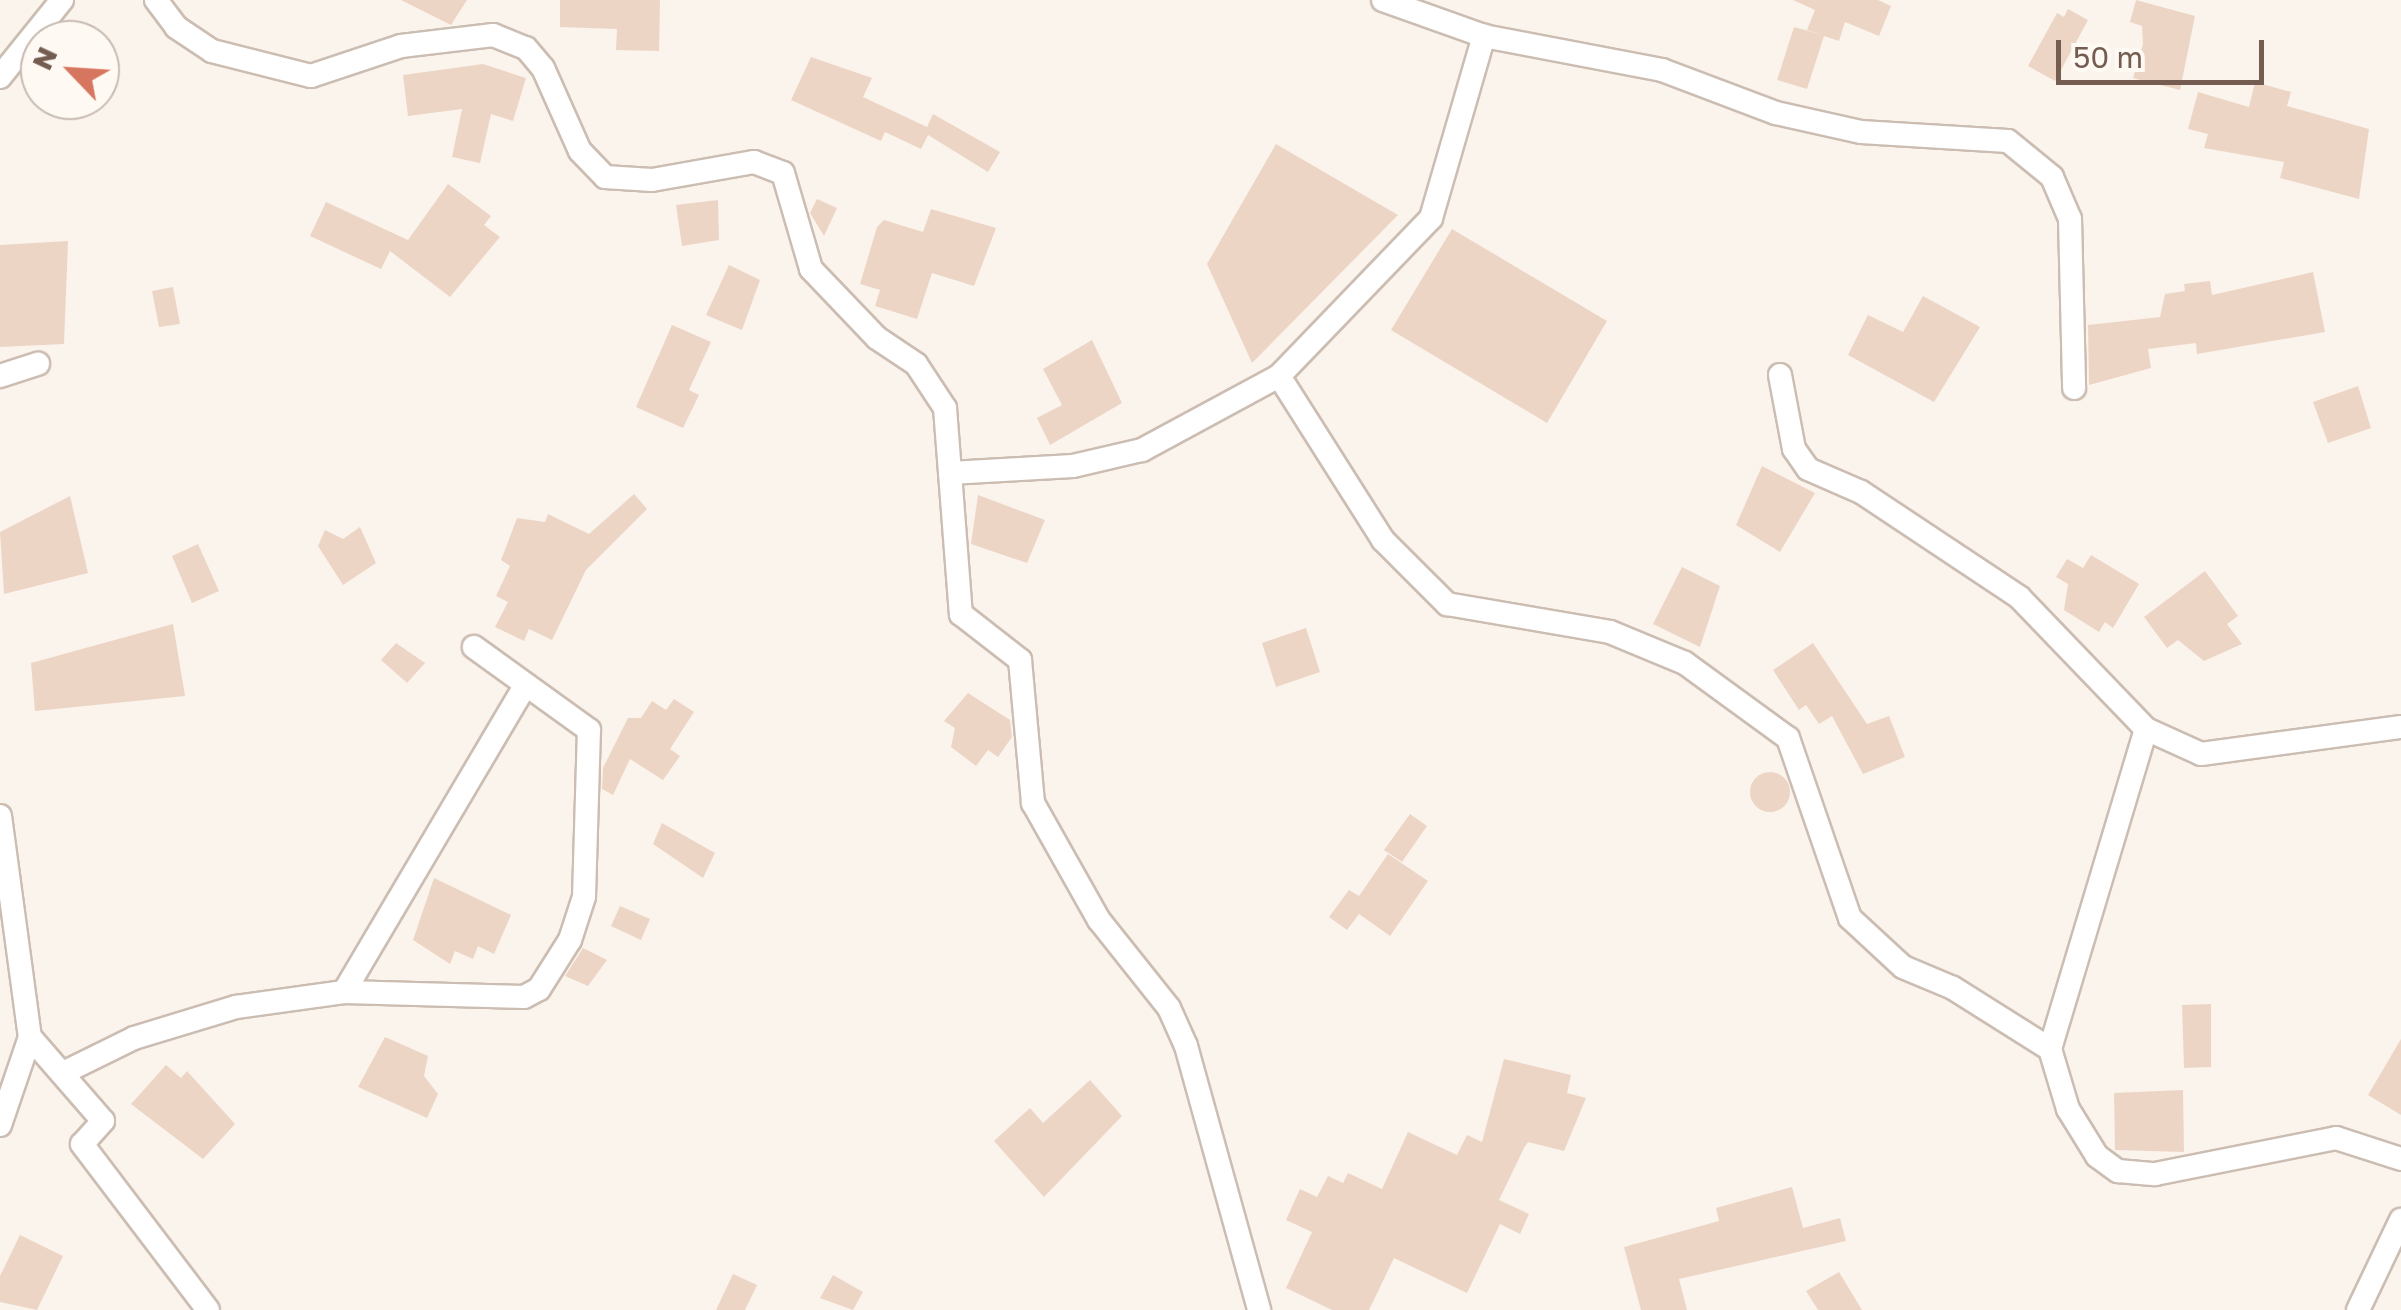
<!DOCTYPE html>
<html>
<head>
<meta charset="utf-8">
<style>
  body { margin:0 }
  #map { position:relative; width:2401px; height:1310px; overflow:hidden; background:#fbf4ec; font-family:"Golos Text",sans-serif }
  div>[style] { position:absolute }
  .building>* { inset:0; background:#edd5c6 }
  .round { border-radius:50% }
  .roads { filter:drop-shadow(2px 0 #ccbdb2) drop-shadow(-2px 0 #ccbdb2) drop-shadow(0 2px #ccbdb2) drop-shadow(0 -2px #ccbdb2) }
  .street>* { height:22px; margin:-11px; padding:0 11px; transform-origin:11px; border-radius:11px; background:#fff }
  span { translate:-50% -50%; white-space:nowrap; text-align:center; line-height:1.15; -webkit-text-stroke:9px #fef9f2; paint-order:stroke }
  .north { position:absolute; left:20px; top:20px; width:100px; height:100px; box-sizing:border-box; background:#fef9f2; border:2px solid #c7bab2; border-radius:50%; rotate:295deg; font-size:28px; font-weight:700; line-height:40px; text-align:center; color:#745c51 }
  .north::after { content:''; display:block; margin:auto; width:35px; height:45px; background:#d7765f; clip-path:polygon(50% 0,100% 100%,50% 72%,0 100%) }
  .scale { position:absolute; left:2056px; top:40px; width:208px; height:45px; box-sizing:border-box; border:5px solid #745c51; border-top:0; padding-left:12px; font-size:30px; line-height:35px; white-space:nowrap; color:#745c51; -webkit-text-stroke:8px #fef9f2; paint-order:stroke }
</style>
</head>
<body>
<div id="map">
  <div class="building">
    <div style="clip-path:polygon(401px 0,467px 0,451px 25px)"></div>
    <div style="clip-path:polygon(560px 0,660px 0,659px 51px,616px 50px,617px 29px,560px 27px)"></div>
    <div style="clip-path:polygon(1793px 0,1878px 0,1891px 6px,1879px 36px,1845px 22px,1839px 41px,1824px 36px,1807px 89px,1777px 80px,1794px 27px,1823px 35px,1807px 30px,1815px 10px)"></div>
    <div style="clip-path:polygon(2136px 0,2195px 16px,2180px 90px,2133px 78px,2143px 44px,2142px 26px,2130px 22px)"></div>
    <div style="clip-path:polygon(2068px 9px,2088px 20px,2055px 81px,2028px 66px,2057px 13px,2064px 17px)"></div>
    <div style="clip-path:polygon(811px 57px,872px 78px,863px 97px,927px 127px,933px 114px,1000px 152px,988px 172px,928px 135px,921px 149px,885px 132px,881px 141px,791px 100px)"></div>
    <div style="clip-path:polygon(483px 64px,526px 78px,513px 121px,491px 114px,480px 163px,452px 157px,462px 109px,408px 116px,403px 75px)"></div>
    <div style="clip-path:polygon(2255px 82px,2291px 92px,2287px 106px,2369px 129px,2359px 199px,2280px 178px,2284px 162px,2204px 148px,2208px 134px,2188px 129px,2198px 92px,2249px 107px)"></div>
    <div style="clip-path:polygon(1276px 144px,1398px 215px,1252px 363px,1207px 264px)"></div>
    <div style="clip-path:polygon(448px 184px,491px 216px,484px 225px,500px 237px,450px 297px,390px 251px,381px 269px,310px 236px,326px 202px,408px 240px)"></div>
    <div style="clip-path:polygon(817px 199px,837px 208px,824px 236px,810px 213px)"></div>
    <div style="clip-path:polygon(718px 200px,719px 240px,682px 246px,676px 205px)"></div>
    <div style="clip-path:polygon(931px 209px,996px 228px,974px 286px,932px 273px,917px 319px,875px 306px,880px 290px,860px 284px,877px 227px,884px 220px,923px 232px)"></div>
    <div style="clip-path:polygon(1452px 229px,1607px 321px,1547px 423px,1391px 330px)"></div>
    <div style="clip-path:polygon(68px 241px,64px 344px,0 347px,0 245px)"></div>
    <div style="clip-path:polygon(729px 265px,760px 280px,742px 330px,706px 315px)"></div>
    <div style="clip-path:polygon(2313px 272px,2325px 332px,2197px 354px,2196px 343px,2148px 349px,2151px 368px,2089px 385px,2088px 325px,2160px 317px,2165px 294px,2185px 291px,2184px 284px,2210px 281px,2212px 295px)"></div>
    <div style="clip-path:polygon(173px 287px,180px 324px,159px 327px,152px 291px)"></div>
    <div style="clip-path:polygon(1923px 296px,1980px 327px,1934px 402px,1848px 355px,1868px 315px,1903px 332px)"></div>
    <div style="clip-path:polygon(672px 325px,711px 342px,689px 390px,699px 395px,683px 428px,636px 407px)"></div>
    <div style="clip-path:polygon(1092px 340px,1122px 403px,1050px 445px,1037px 418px,1062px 405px,1043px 369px)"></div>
    <div style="clip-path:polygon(2358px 386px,2371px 428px,2328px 443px,2313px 402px)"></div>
    <div style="clip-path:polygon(1762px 466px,1815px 493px,1780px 552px,1736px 525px)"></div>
    <div style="clip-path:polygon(634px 494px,647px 509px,586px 570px,552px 640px,529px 629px,524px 641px,495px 627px,508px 602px,496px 596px,510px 566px,501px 560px,517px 518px,545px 522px,548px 514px,589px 534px)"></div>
    <div style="clip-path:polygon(978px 495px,1045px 520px,1027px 563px,971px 544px)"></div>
    <div style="clip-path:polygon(70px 496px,88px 573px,4px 594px,0 532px)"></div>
    <div style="clip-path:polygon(360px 527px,376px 563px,343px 585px,318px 546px,325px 530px,343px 539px)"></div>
    <div style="clip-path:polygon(198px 544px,219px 591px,192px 603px,172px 556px)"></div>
    <div style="clip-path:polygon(2091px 555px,2139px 584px,2113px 628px,2105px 622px,2099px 632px,2064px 610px,2068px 584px,2056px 577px,2067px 559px,2083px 568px)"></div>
    <div style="clip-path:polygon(1682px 567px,1720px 586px,1700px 647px,1653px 624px)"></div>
    <div style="clip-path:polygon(2205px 571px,2238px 616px,2227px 624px,2242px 644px,2204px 661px,2178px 640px,2167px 648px,2144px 617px)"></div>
    <div style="clip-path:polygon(173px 624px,185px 696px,35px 711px,31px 663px)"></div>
    <div style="clip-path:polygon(1306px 628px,1320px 672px,1276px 687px,1262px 643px)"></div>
    <div style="clip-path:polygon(396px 643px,425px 663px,407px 683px,381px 660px)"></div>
    <div style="clip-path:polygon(1813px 643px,1867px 724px,1889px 716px,1905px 757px,1863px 774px,1832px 716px,1819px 724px,1806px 705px,1799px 710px,1773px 670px)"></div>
    <div style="clip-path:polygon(968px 693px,1010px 720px,1012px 737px,998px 757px,988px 750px,976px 766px,951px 747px,955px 728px,944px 721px)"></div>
    <div style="clip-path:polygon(674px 699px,694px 712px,670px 749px,680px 756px,663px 780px,630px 759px,613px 795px,602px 789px,603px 768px,628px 718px,641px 718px,652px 701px,666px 710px)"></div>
    <div class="round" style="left:1750px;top:772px;width:40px;height:40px"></div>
    <div style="clip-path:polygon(1410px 814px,1427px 826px,1402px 862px,1384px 850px)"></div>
    <div style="clip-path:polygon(662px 823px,715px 853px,703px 878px,653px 844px)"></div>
    <div style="clip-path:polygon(1388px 854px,1428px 881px,1390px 936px,1359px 914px,1347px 930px,1329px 917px,1349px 890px,1359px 896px)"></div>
    <div style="clip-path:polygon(434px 878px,511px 915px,494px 954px,478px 946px,473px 959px,455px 951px,450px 964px,413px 940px)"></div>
    <div style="clip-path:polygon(620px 906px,650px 919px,641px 940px,611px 926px)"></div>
    <div style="clip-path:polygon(583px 948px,607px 960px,588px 986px,565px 976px)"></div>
    <div style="clip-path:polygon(2211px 1004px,2211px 1067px,2184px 1068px,2182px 1005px)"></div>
    <div style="clip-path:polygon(385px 1037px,428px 1056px,424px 1076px,438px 1094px,427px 1118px,358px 1087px)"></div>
    <div style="clip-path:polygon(2401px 1039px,2401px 1115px,2368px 1095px)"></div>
    <div style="clip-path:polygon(1504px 1059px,1571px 1075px,1567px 1093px,1586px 1098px,1564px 1151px,1528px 1142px,1524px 1148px,1499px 1200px,1529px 1214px,1520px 1234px,1500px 1224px,1467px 1293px,1394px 1258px,1369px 1310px,1332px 1310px,1286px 1288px,1312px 1232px,1286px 1220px,1300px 1189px,1317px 1197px,1328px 1176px,1343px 1183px,1348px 1173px,1382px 1189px,1408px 1132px,1457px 1155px,1467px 1135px,1482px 1142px)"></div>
    <div style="clip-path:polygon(166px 1065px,181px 1078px,187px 1071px,235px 1124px,203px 1159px,131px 1104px)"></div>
    <div style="clip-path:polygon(1090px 1080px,1122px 1116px,1044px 1197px,994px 1141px,1030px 1108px,1043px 1123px)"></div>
    <div style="clip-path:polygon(2183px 1090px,2184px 1152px,2115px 1150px,2114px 1093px)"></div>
    <div style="clip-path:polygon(1792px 1187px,1803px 1228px,1840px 1218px,1846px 1241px,1679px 1279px,1687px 1310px,1641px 1310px,1624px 1247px,1719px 1221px,1716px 1208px)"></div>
    <div style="clip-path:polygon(20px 1235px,63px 1256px,37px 1310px,0 1302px,0 1276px)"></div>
    <div style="clip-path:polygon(1839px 1272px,1862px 1310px,1818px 1310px,1806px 1291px)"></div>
    <div style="clip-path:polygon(733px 1274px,757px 1285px,745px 1310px,716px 1310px)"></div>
    <div style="clip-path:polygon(833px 1275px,863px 1292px,853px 1310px,820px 1298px)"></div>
  </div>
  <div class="roads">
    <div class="street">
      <div style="left:156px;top:0;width:34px;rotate:53deg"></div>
      <div style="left:176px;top:27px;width:43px;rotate:33.7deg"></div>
      <div style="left:212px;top:51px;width:102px;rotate:14.2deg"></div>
      <div style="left:311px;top:76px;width:95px;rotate:-18.4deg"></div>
      <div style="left:401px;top:46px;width:93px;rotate:-6.8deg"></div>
      <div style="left:493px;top:35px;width:35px;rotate:22deg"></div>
      <div style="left:526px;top:48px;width:26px;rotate:50deg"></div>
      <div style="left:543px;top:68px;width:91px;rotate:66deg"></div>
      <div style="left:580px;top:151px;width:36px;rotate:46deg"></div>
      <div style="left:605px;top:177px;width:47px;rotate:3.7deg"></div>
      <div style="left:652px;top:180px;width:104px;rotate:-10deg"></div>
      <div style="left:754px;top:162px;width:31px;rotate:21deg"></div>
      <div style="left:783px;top:173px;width:100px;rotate:73.7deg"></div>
      <div style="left:811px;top:269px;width:95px;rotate:46.3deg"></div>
      <div style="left:877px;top:338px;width:47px;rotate:33.7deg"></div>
      <div style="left:916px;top:364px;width:53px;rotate:56.6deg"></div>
      <div style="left:945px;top:408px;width:207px;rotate:85.6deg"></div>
      <div style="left:961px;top:614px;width:75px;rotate:37.9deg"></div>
      <div style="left:1020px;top:660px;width:144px;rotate:84.8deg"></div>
      <div style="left:1033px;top:803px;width:134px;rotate:60.6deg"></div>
      <div style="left:1099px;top:920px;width:112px;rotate:51.5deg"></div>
      <div style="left:1169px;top:1008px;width:42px;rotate:65.9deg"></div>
      <div style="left:1186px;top:1046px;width:274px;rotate:74.5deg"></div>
      <div style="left:1383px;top:0;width:107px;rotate:19.6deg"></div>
      <div style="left:0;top:77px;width:99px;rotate:-51.2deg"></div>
      <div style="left:1780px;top:375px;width:75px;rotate:79.3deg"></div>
      <div style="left:1794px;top:449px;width:24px;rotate:55deg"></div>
      <div style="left:1808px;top:469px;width:58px;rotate:23.5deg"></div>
      <div style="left:1861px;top:492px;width:190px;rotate:33.6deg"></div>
      <div style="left:2019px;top:597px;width:183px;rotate:46.1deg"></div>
      <div style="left:2146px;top:729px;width:334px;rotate:106.7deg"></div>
      <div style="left:2050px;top:1049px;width:63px;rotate:73.3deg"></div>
      <div style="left:2068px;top:1109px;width:55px;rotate:58.3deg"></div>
      <div style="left:2097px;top:1156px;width:26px;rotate:36deg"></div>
      <div style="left:2118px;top:1171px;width:37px;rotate:5deg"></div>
      <div style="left:2155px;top:1174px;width:185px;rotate:-11.2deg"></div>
      <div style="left:2336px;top:1138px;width:68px;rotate:17.9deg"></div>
      <div style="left:0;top:376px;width:40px;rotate:-18deg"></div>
      <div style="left:1279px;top:376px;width:194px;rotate:57.6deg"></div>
      <div style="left:1383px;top:540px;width:91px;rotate:45deg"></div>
      <div style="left:1447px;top:604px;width:165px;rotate:9.7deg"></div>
      <div style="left:1610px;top:632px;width:81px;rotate:22.5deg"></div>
      <div style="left:1685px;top:663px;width:127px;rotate:36.1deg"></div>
      <div style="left:1788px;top:738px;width:190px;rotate:71deg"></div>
      <div style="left:1850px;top:918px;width:72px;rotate:42.8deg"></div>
      <div style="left:1903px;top:967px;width:54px;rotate:22.8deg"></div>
      <div style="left:1953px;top:988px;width:115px;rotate:32.2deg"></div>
      <div style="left:950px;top:473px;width:123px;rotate:-3.3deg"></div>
      <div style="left:1073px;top:466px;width:71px;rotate:-13.1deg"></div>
      <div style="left:1142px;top:450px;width:156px;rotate:-28.4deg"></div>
      <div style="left:1279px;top:376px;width:219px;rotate:-46.1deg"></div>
      <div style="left:1431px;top:218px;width:190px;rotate:-73.8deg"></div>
      <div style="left:1484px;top:36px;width:181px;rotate:10.8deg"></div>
      <div style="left:1662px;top:70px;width:122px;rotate:20.7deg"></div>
      <div style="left:1776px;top:113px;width:87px;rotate:12.6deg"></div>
      <div style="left:1861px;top:132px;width:147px;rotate:3.5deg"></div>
      <div style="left:2008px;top:141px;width:57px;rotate:39.3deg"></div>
      <div style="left:2052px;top:177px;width:46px;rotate:66.8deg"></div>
      <div style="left:2070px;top:219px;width:169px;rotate:88.6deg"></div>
      <div style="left:2146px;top:729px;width:60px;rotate:24.4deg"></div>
      <div style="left:2201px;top:754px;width:202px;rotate:-7.7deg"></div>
      <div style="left:0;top:816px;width:223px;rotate:82.3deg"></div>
      <div style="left:30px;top:1037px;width:93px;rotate:108.8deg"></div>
      <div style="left:344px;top:992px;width:353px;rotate:-59.4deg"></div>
      <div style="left:30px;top:1037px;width:111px;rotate:49deg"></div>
      <div style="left:103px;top:1121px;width:31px;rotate:132deg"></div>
      <div style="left:82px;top:1144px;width:208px;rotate:52.8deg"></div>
      <div style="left:65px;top:1072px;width:77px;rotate:-26.2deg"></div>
      <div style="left:134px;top:1038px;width:107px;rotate:-16.9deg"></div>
      <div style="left:236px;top:1007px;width:109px;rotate:-7.9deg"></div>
      <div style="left:344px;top:992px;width:180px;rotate:1.6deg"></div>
      <div style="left:524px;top:997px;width:17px;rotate:-28deg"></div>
      <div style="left:539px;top:989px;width:58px;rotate:-57.7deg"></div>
      <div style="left:570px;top:940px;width:45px;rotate:-72deg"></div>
      <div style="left:584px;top:897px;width:167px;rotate:-88.3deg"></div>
      <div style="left:589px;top:730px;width:142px;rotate:-144.2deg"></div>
      <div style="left:2358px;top:1310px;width:100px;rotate:-64.5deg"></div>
    </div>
  </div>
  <div class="north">N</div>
  <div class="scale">50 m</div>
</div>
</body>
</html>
